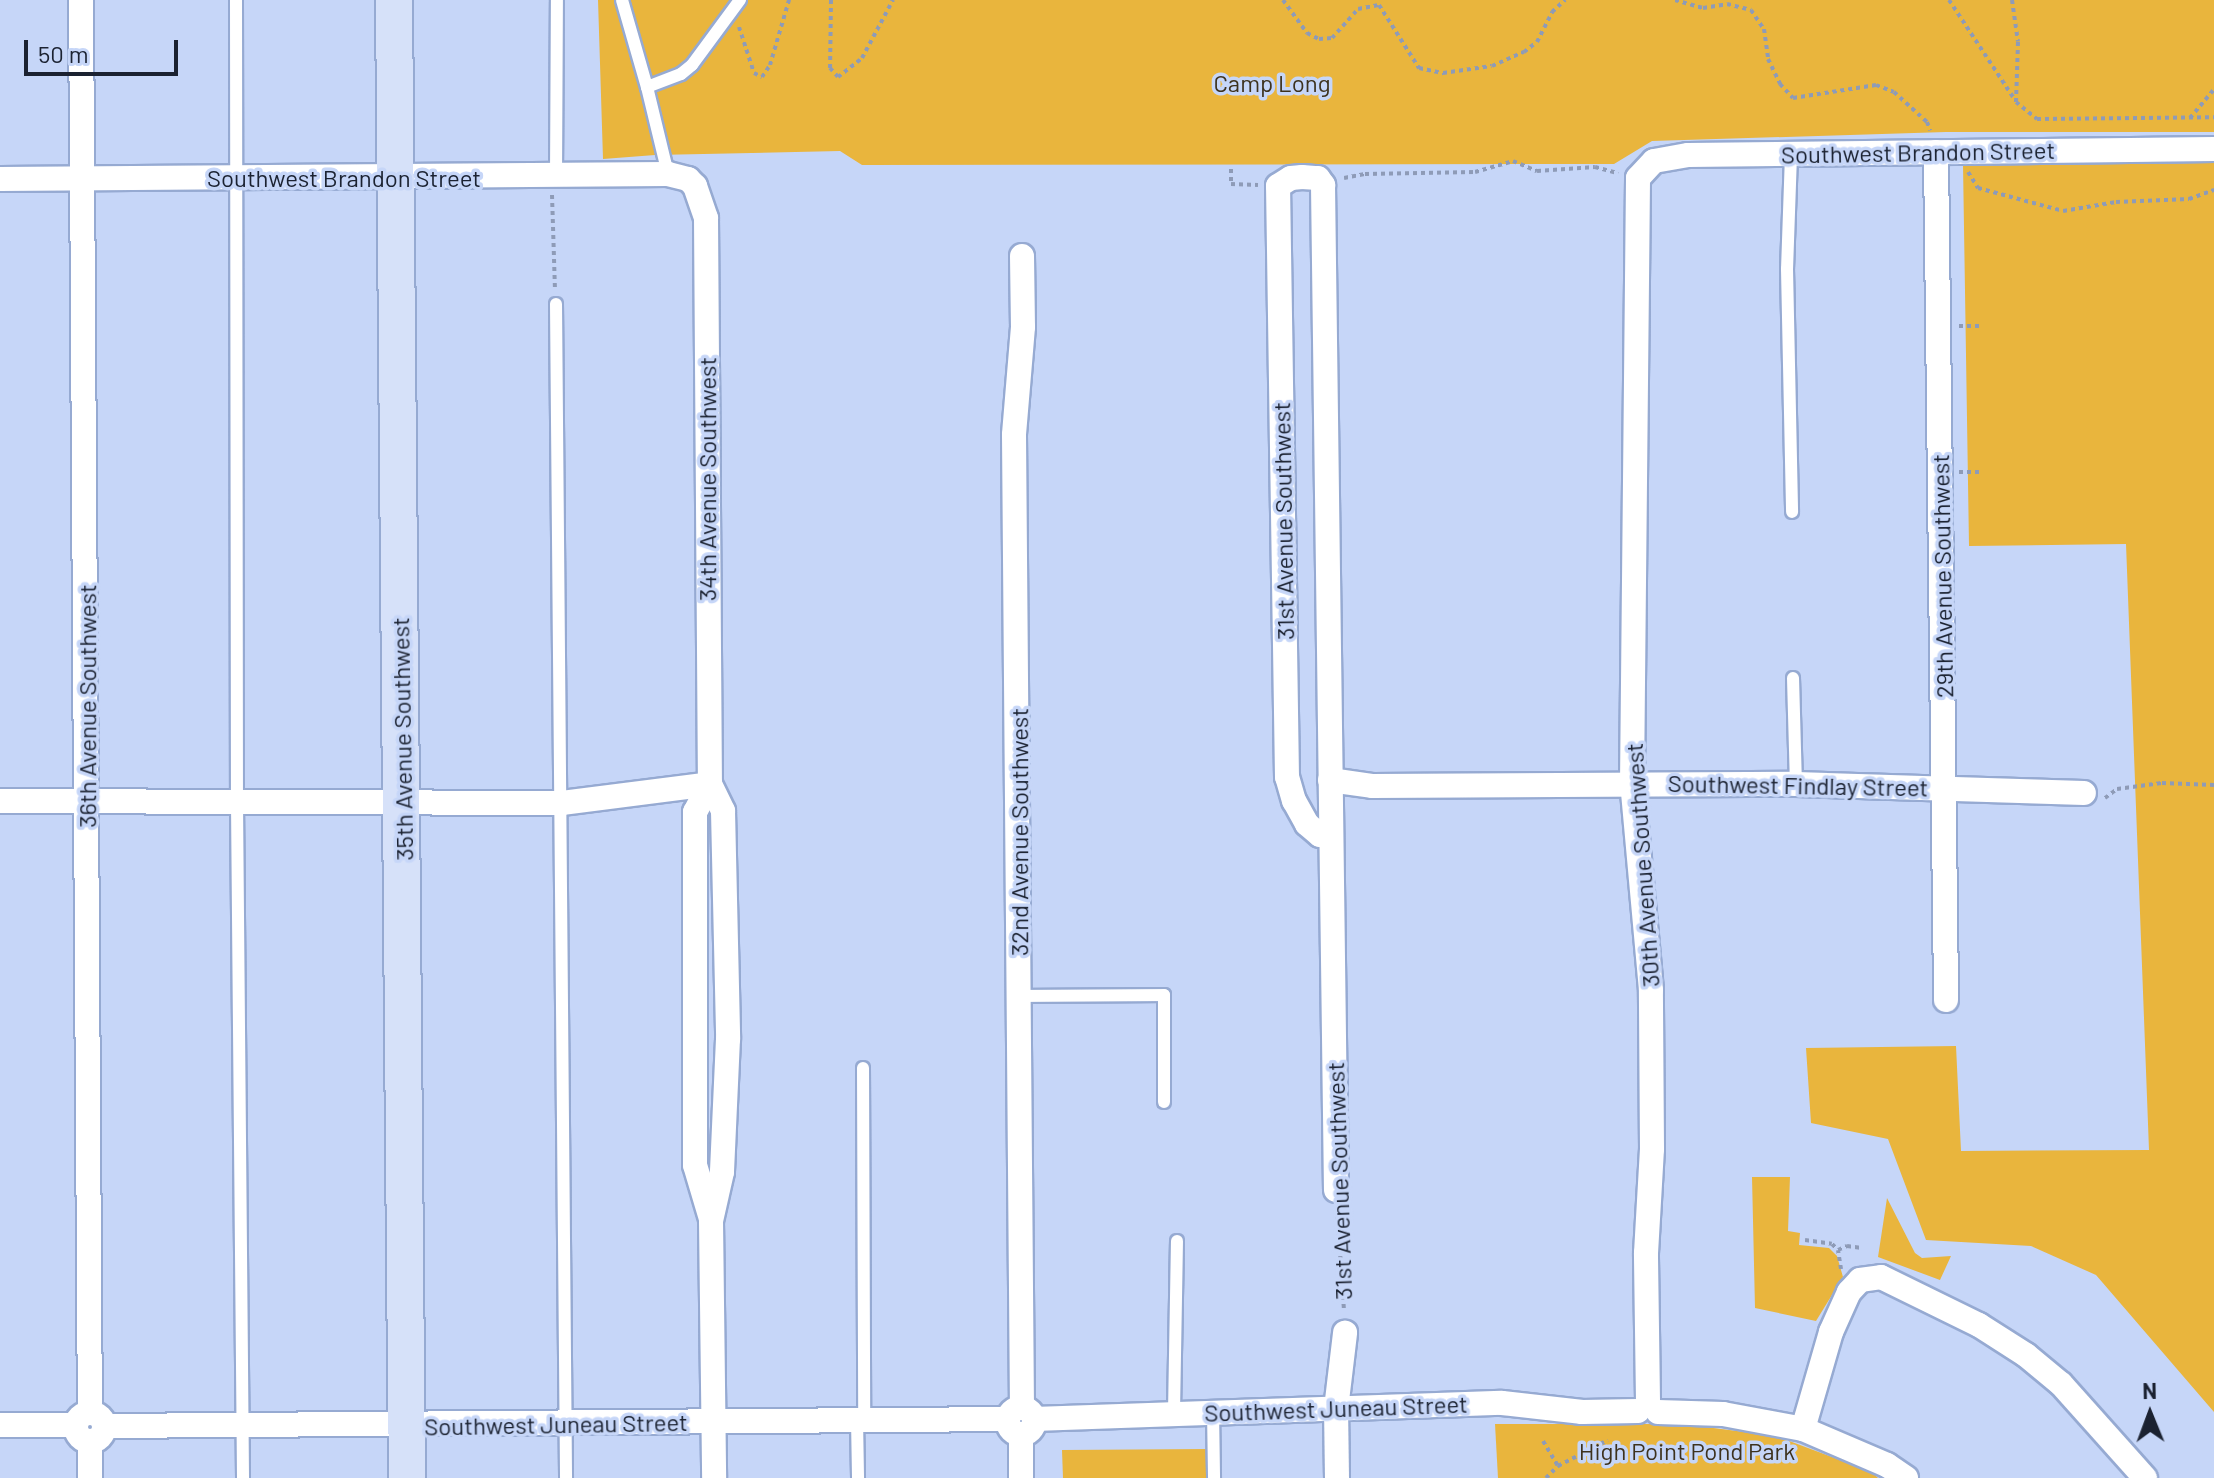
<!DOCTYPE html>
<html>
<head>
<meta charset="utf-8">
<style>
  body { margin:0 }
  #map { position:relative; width:2214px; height:1478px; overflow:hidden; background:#c6d6f8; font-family:Barlow,sans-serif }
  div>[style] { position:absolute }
  .green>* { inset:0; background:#e9b53d }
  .path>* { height:4px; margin-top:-2px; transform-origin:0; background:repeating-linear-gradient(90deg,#8e9bb7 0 4px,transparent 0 8px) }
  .roads { filter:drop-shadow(2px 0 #96aad2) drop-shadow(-2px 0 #96aad2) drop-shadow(0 2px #96aad2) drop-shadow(0 -2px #96aad2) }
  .service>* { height:12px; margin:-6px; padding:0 6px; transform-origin:6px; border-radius:6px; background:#fff }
  .minor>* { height:24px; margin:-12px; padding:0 12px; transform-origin:12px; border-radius:12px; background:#fff }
  .minor>.ring { margin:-12px; padding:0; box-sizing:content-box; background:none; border:24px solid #fff; border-radius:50% }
  .secondary>* { height:36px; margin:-18px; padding:0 18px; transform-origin:18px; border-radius:18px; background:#d6e1f9 }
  span { translate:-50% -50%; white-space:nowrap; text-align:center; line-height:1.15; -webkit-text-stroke:7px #c6d6f8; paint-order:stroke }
  .park-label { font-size:24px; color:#3d321e }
  .street-label { font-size:24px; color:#1b2231 }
  .north { position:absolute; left:2110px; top:1374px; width:80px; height:80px; -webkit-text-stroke:6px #c6d6f8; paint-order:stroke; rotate:359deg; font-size:22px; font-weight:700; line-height:32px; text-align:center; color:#1b2231 }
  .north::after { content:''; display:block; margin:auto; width:28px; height:36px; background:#1b2231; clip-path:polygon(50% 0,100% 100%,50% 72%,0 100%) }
  .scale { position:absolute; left:24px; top:40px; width:154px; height:36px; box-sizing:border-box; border:4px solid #1b2231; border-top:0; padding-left:10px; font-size:24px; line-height:28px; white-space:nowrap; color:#1b2231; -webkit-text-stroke:6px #c6d6f8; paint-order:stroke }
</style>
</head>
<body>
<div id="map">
  <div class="green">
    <div style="clip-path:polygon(598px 0,2214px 0,2214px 132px,1946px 132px,1652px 141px,1614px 164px,862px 165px,840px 151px,655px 155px,603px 159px)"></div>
    <div style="clip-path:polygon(2214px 161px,2214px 1412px,2096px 1275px,2031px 1246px,1926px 1240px,1888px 1139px,1811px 1123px,1806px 1048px,1956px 1046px,1961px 1151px,2149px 1150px,2126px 544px,1969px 546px,1963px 164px)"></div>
    <div style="clip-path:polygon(1752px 1177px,1790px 1177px,1788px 1231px,1800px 1233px,1799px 1245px,1829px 1248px,1837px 1256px,1843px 1277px,1816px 1321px,1755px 1308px)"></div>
    <div style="clip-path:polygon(1887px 1198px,1915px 1253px,1922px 1258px,1951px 1256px,1940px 1280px,1878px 1257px)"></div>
    <div style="clip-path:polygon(1495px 1424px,1682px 1424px,1776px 1436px,1872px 1472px,1878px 1478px,1498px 1478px)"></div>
    <div style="clip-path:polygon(1209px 1449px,1209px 1478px,1063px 1478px,1062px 1450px)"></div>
  </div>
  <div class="path">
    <div style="left:831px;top:0;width:68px;rotate:90.8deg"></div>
    <div style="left:830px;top:68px;width:12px;rotate:48deg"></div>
    <div style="left:838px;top:77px;width:31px;rotate:-38deg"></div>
    <div style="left:862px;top:58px;width:66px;rotate:-61.9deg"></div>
    <div style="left:1283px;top:0;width:41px;rotate:54deg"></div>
    <div style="left:1307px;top:33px;width:13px;rotate:27deg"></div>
    <div style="left:1319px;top:39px;width:13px;rotate:-4deg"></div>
    <div style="left:1332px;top:38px;width:39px;rotate:-48deg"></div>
    <div style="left:1358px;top:9px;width:21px;rotate:-11deg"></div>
    <div style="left:1379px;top:5px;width:75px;rotate:57.6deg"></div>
    <div style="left:1419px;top:68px;width:25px;rotate:12deg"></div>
    <div style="left:1443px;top:73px;width:49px;rotate:-8.1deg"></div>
    <div style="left:1492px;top:66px;width:35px;rotate:-24deg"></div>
    <div style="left:1524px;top:52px;width:16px;rotate:-38deg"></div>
    <div style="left:1537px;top:42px;width:34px;rotate:-63deg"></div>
    <div style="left:1552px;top:12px;width:18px;rotate:-43deg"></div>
    <div style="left:1675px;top:0;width:29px;rotate:16deg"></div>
    <div style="left:1703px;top:8px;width:24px;rotate:-9deg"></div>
    <div style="left:1727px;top:4px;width:25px;rotate:14deg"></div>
    <div style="left:1751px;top:10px;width:23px;rotate:56deg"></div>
    <div style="left:1764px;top:29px;width:30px;rotate:82deg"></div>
    <div style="left:1768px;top:59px;width:28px;rotate:64deg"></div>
    <div style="left:1780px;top:84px;width:19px;rotate:47deg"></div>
    <div style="left:1793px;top:98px;width:84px;rotate:-8.9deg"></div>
    <div style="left:1876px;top:85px;width:19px;rotate:21deg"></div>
    <div style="left:1894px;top:92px;width:45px;rotate:42.3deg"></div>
    <div style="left:1927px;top:122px;width:9px;rotate:69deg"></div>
    <div style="left:1949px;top:0;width:120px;rotate:56.6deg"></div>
    <div style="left:2012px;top:0;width:42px;rotate:81.9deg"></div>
    <div style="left:2018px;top:42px;width:60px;rotate:91.9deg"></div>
    <div style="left:2016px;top:102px;width:27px;rotate:39deg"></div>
    <div style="left:2037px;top:119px;width:177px;rotate:-0.6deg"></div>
    <div style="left:739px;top:27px;width:48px;rotate:71.9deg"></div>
    <div style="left:754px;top:73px;width:9px;rotate:27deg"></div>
    <div style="left:762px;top:77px;width:14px;rotate:-56deg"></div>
    <div style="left:770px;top:65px;width:68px;rotate:-73.7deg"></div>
    <div style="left:2190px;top:118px;width:38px;rotate:-50deg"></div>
    <div style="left:1231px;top:169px;width:15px;rotate:90deg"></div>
    <div style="left:1231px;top:184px;width:27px;rotate:2deg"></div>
    <div style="left:1968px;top:172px;width:19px;rotate:58deg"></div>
    <div style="left:1978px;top:188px;width:88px;rotate:15.1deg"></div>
    <div style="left:2063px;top:211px;width:54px;rotate:-9.6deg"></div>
    <div style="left:2116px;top:202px;width:73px;rotate:-2.4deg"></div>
    <div style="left:2189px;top:199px;width:27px;rotate:-20deg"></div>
    <div style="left:1344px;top:178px;width:21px;rotate:-11deg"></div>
    <div style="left:1365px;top:174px;width:110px;rotate:-1deg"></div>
    <div style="left:1475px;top:172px;width:40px;rotate:-16deg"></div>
    <div style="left:1513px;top:161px;width:26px;rotate:23deg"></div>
    <div style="left:1537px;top:171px;width:58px;rotate:-3.9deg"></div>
    <div style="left:1595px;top:167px;width:24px;rotate:15deg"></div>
    <div style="left:552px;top:195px;width:95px;rotate:88.2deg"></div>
    <div style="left:1959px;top:326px;width:22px"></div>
    <div style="left:1959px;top:472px;width:22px"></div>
    <div style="left:2105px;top:798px;width:15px;rotate:-37deg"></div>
    <div style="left:2117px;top:789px;width:45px;rotate:-7.6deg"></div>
    <div style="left:2162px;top:783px;width:52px;rotate:2.2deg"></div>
    <div style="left:1337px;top:1208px;width:103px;rotate:86.1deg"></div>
    <div style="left:1805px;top:1240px;width:27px;rotate:8deg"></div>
    <div style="left:1832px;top:1244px;width:8px;rotate:45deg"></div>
    <div style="left:1841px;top:1269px;width:19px;rotate:-99deg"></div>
    <div style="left:1838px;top:1250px;width:10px;rotate:-24deg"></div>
    <div style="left:1847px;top:1246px;width:15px;rotate:8deg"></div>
    <div style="left:1543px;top:1441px;width:29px;rotate:59deg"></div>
    <div style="left:1558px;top:1466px;width:56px;rotate:-27.5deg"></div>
    <div style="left:1546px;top:1478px;width:17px;rotate:-45deg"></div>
  </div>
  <div class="roads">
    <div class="service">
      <div style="left:236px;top:0;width:803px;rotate:89.93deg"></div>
      <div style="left:237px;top:803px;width:675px;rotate:89.49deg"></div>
      <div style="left:622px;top:0;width:91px;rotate:74deg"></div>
      <div style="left:647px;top:87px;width:36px;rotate:-21deg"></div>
      <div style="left:681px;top:74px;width:14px;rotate:-39deg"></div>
      <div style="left:692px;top:65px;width:81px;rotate:-53.6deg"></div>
      <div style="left:647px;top:87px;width:89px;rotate:76.4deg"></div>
      <div style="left:1791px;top:155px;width:114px;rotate:92deg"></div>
      <div style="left:1787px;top:269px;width:243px;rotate:88.8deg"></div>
      <div style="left:556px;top:176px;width:176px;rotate:-89.7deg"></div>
      <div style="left:556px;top:304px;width:1174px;rotate:89.51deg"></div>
      <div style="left:1793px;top:678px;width:106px;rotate:88.4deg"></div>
      <div style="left:1020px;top:996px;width:144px;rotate:-0.4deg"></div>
      <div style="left:1164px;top:995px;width:107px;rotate:90deg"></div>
      <div style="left:863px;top:1068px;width:351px;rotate:89.8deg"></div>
      <div style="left:1213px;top:1411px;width:67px;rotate:89.1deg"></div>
      <div style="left:1174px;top:1412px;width:171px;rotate:-89deg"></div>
      <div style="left:857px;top:1419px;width:59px;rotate:89deg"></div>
    </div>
    <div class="minor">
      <div style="left:81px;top:0;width:1413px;rotate:89.64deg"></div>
      <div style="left:1936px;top:152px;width:848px;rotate:89.32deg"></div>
      <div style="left:0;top:179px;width:668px;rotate:-0.43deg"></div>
      <div style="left:668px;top:174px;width:21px;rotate:14deg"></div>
      <div style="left:688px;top:179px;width:10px;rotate:45deg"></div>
      <div style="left:695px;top:186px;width:34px;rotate:71deg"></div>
      <div style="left:706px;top:218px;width:566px;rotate:89.6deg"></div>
      <div style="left:710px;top:784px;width:30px;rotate:64deg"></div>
      <div style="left:723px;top:811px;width:228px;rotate:88.7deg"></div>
      <div style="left:728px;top:1039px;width:133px;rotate:92.6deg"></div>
      <div style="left:722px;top:1172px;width:50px;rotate:102.7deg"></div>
      <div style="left:711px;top:1221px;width:257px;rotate:89.3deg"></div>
      <div style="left:1022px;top:256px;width:71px;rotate:89.2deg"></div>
      <div style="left:1023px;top:327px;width:108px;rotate:94.8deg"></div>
      <div style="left:1014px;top:435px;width:973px;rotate:89.53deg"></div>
      <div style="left:1330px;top:780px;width:42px;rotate:8.1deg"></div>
      <div style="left:1372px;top:786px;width:424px;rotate:-0.3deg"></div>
      <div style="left:1796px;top:784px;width:288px;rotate:1.8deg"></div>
      <div style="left:710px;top:784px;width:32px;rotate:118deg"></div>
      <div style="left:695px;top:812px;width:353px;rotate:90deg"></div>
      <div style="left:695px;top:1165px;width:56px;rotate:73.5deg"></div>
      <div style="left:0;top:801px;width:562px;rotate:0.2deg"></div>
      <div style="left:562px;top:803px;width:149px;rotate:-7.3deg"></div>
      <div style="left:1331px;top:836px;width:11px;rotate:-175deg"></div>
      <div style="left:1320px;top:835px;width:17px;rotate:-140deg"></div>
      <div style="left:1307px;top:824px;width:26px;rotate:-119deg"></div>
      <div style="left:1294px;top:801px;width:25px;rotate:-106deg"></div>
      <div style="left:1287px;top:777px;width:591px;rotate:-90.87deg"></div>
      <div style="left:1278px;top:186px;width:15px;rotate:-32deg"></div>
      <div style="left:1291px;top:178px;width:11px;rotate:-5deg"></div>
      <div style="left:1302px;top:177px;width:16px;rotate:4deg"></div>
      <div style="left:1318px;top:178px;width:9px;rotate:54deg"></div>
      <div style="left:1323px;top:185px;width:1005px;rotate:89.26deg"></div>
      <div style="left:1648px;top:1401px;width:148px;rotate:-90.8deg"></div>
      <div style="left:1646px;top:1253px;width:104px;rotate:-86.7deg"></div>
      <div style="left:1652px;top:1149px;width:159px;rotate:-90.4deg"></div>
      <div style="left:1651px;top:990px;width:208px;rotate:-95.2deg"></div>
      <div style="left:1632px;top:783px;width:605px;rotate:-89.43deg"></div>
      <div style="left:1638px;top:178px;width:23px;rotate:-47deg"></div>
      <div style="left:1654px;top:161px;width:35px;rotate:-10deg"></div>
      <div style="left:1688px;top:155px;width:526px;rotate:-0.65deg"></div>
      <div class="ring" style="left:1008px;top:1408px;width:2px;height:2px"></div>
      <div style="left:1658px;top:1412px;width:65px;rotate:1.8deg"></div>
      <div style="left:1723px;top:1414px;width:81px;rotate:10.6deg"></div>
      <div style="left:1803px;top:1429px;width:91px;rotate:23.2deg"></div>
      <div style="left:1887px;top:1465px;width:23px;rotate:34deg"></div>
      <div class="ring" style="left:76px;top:1413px;width:4px;height:4px"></div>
      <div style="left:1034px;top:1419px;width:468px;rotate:-2deg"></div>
      <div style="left:1502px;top:1403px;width:81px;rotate:6.4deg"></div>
      <div style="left:1582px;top:1412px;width:56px;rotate:-1deg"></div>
      <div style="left:0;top:1425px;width:76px"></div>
      <div style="left:104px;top:1426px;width:904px;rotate:-0.44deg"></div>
      <div style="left:1803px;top:1429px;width:101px;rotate:-73.9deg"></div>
      <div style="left:1831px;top:1332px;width:44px;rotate:-65.8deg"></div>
      <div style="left:1849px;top:1292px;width:16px;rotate:-47deg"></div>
      <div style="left:1860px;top:1280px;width:21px;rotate:-8deg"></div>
      <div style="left:1881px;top:1277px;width:109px;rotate:26.1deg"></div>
      <div style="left:1979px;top:1325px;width:56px;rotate:32.6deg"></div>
      <div style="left:2026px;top:1355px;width:45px;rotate:39.6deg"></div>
      <div style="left:2061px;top:1384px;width:126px;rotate:48.2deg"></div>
      <div style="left:1021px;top:1434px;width:44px;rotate:90deg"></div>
      <div style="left:90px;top:1441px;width:37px;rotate:90deg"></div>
      <div style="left:1337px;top:1478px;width:69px;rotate:-90.8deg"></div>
      <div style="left:1336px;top:1409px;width:77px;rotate:-83.2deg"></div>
    </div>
    <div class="secondary">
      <div style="left:394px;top:0;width:1478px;rotate:89.5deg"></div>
    </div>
  </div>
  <div class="park-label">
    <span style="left:1272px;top:83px">Camp Long</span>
    <span style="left:1687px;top:1451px">High Point Pond Park</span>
  </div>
  <div class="street-label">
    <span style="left:1918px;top:152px;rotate:-1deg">Southwest Brandon Street</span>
    <span style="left:344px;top:178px">Southwest Brandon Street</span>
    <span style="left:707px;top:479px;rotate:-90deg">34th Avenue Southwest</span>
    <span style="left:1283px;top:521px;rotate:-91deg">31st Avenue Southwest</span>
    <span style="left:1942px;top:576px;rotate:-91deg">29th Avenue Southwest</span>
    <span style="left:87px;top:706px;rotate:-90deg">36th Avenue Southwest</span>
    <span style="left:402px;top:739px;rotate:-91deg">35th Avenue Southwest</span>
    <span style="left:1798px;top:785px;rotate:1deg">Southwest Findlay Street</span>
    <span style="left:1019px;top:832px;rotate:-90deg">32nd Avenue Southwest</span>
    <span style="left:1642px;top:865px;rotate:-94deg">30th Avenue Southwest</span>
    <span style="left:1339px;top:1181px;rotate:-92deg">31st Avenue Southwest</span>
    <span style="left:1336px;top:1408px;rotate:-2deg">Southwest Juneau Street</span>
    <span style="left:556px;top:1424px;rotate:-1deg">Southwest Juneau Street</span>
  </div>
  <div class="north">N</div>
  <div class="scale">50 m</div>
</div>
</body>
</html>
